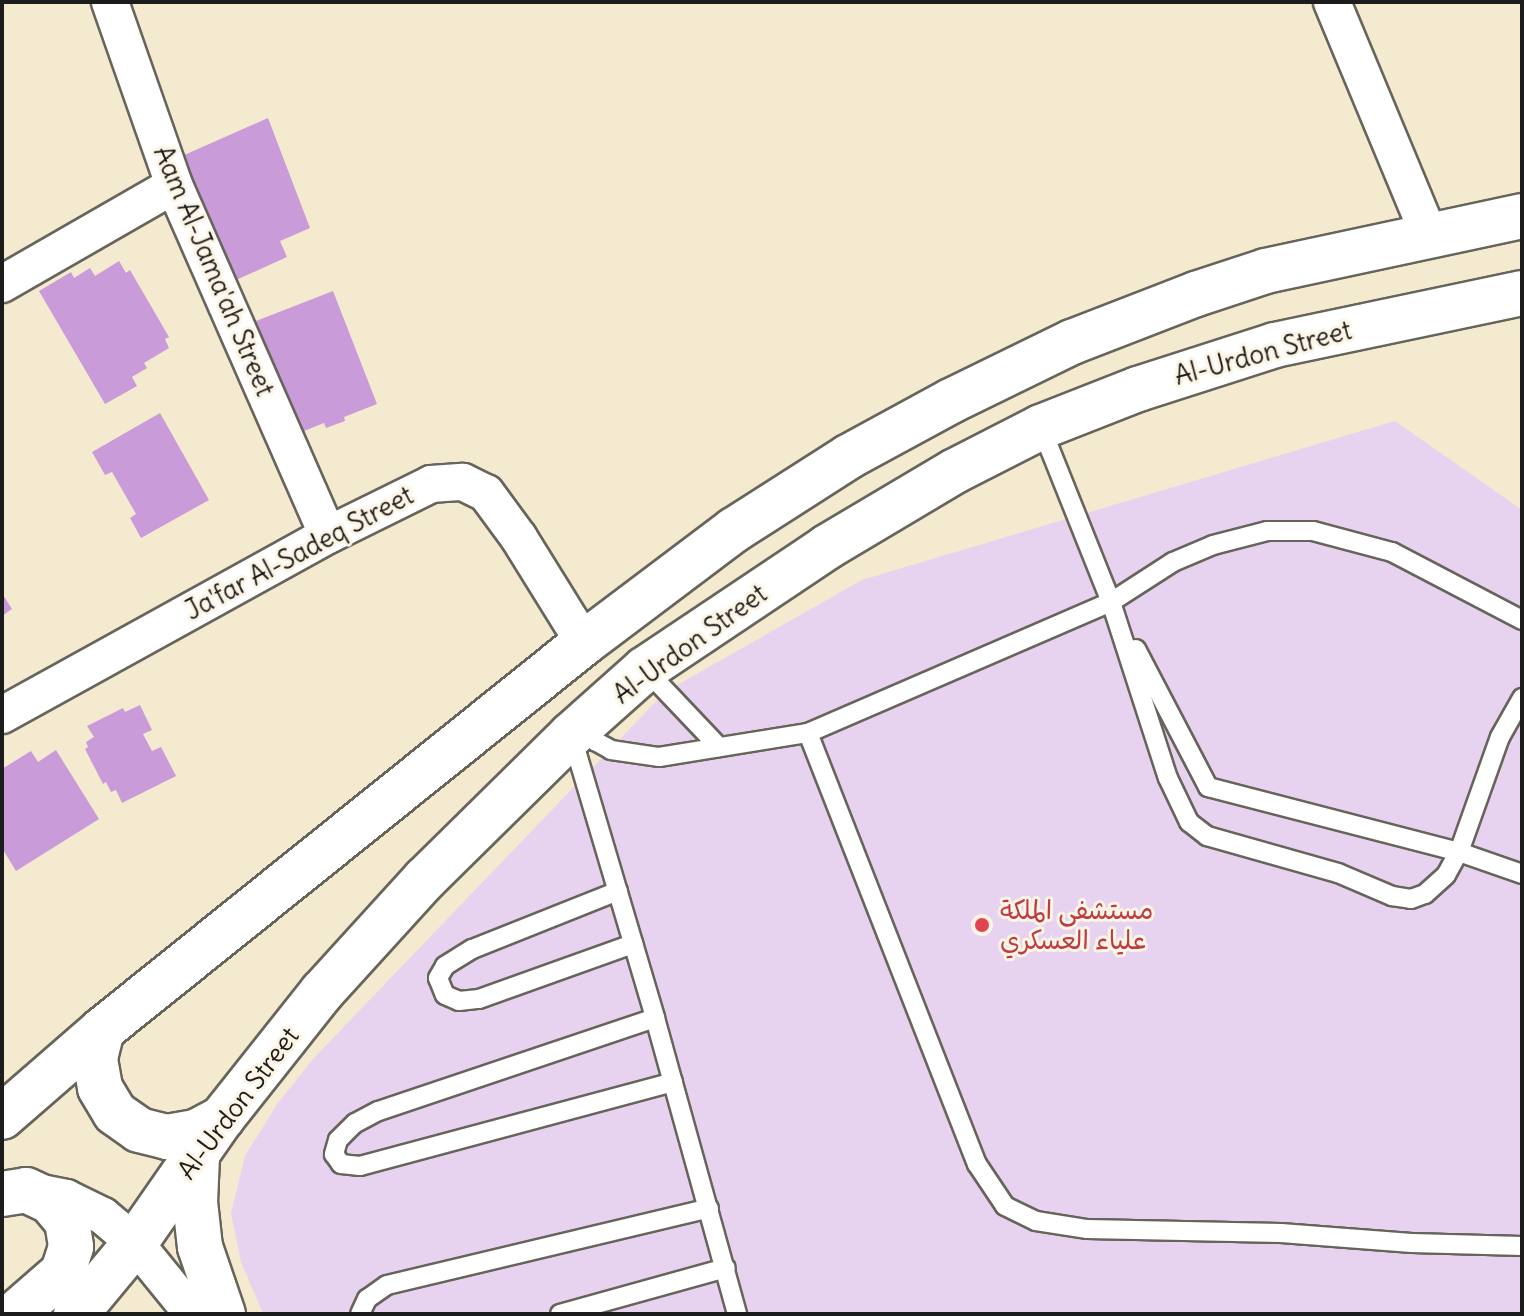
<!DOCTYPE html>
<html>
<head>
<meta charset="utf-8">
<style>
  body { margin:0 }
  #map { position:relative; width:1524px; height:1316px; overflow:hidden; background:#f3ead0; font-family:Delius,"Playpen Sans Arabic",sans-serif }
  div>[style] { position:absolute }
  .built>* { inset:0; background:#e7d2ef }
  .building>* { inset:0; background:#ca9bd9 }
  .roads { filter:drop-shadow(2px 0 #67645b) drop-shadow(-2px 0 #67645b) drop-shadow(0 2px #67645b) drop-shadow(0 -2px #67645b) }
  .lane>* { height:18px; margin:-9px; padding:0 9px; transform-origin:9px; border-radius:9px; background:#fff }
  .street>* { height:36px; margin:-18px; padding:0 18px; transform-origin:18px; border-radius:18px; background:#fff }
  .highway>* { height:44px; margin:-22px; padding:0 22px; transform-origin:22px; border-radius:22px; background:#fff }
  .dots>* { width:22px; height:22px; translate:-50% -50%; box-sizing:border-box; border:4px solid #fcf5e5; border-radius:50% }
  span { translate:-50% -50%; white-space:nowrap; text-align:center; line-height:1.15; -webkit-text-stroke:6px #fcf5e5; paint-order:stroke }
  .street-label { font-size:26px; color:#1c1c1c }
  .health-label { font-size:26px; color:#be3a42 }
  .left { translate:0 -50%; text-align:left }
  .frame { position:absolute; inset:0; border:4px solid #1c1c1c; pointer-events:none }
</style>
</head>
<body>
<div id="map">
  <div class="built">
    <div style="clip-path:polygon(1395px 421px,1522px 510px,1522px 1314px,265px 1314px,262px 1311px,241px 1262px,231px 1213px,245px 1156px,278px 1103px,314px 1058px,665px 692px,862px 580px)"></div>
  </div>
  <div class="building">
    <div style="clip-path:polygon(268px 118px,310px 228px,280px 241px,287px 257px,236px 280px,182px 156px)"></div>
    <div style="clip-path:polygon(119px 261px,126px 273px,130px 270px,169px 337px,165px 339px,169px 348px,144px 363px,147px 368px,132px 377px,137px 386px,105px 404px,39px 291px,71px 272px,74px 278px,90px 268px,95px 276px)"></div>
    <div style="clip-path:polygon(333px 291px,377px 404px,344px 417px,345px 421px,326px 428px,324px 423px,299px 433px,256px 321px)"></div>
    <div style="clip-path:polygon(160px 413px,209px 500px,141px 538px,130px 518px,136px 514px,112px 472px,105px 475px,92px 452px)"></div>
    <div style="clip-path:polygon(2px 593px,12px 609px,2px 616px)"></div>
    <div style="clip-path:polygon(140px 705px,152px 730px,143px 734px,152px 751px,161px 747px,176px 776px,122px 803px,116px 790px,111px 792px,106px 782px,103px 784px,85px 749px,88px 747px,86px 742px,94px 737px,87px 726px,123px 708px,125px 712px)"></div>
    <div style="clip-path:polygon(56px 750px,99px 819px,16px 871px,2px 848px,2px 769px,31px 751px,38px 762px)"></div>
  </div>
  <div class="roads">
    <div class="lane">
      <div style="left:1041px;top:427px;width:188px;rotate:68.2deg"></div>
      <div style="left:1111px;top:602px;width:185px;rotate:72.1deg"></div>
      <div style="left:1168px;top:778px;width:49px;rotate:64.5deg"></div>
      <div style="left:1189px;top:822px;width:23px;rotate:38deg"></div>
      <div style="left:1207px;top:836px;width:136px;rotate:15.8deg"></div>
      <div style="left:1338px;top:873px;width:59px;rotate:23.1deg"></div>
      <div style="left:1392px;top:896px;width:19px;rotate:9deg"></div>
      <div style="left:1411px;top:899px;width:15px;rotate:-20deg"></div>
      <div style="left:1425px;top:894px;width:28px;rotate:-42deg"></div>
      <div style="left:1446px;top:875px;width:26px;rotate:-61deg"></div>
      <div style="left:1459px;top:852px;width:122px;rotate:-70.4deg"></div>
      <div style="left:1500px;top:737px;width:45px;rotate:-60.6deg"></div>
      <div style="left:1136px;top:649px;width:156px;rotate:62.4deg"></div>
      <div style="left:1208px;top:787px;width:259px;rotate:14.5deg"></div>
      <div style="left:1459px;top:852px;width:67px;rotate:19.2deg"></div>
      <div style="left:645px;top:669px;width:108px;rotate:46.5deg"></div>
      <div style="left:581px;top:726px;width:21px;rotate:47deg"></div>
      <div style="left:595px;top:741px;width:18px;rotate:29deg"></div>
      <div style="left:611px;top:750px;width:49px;rotate:8.3deg"></div>
      <div style="left:659px;top:757px;width:151px;rotate:-9.2deg"></div>
      <div style="left:808px;top:733px;width:330px;rotate:-23.4deg"></div>
      <div style="left:1111px;top:602px;width:74px;rotate:-32.8deg"></div>
      <div style="left:1173px;top:562px;width:43px;rotate:-23deg"></div>
      <div style="left:1213px;top:545px;width:56px;rotate:-14.5deg"></div>
      <div style="left:1267px;top:531px;width:46px"></div>
      <div style="left:1313px;top:531px;width:82px;rotate:14.9deg"></div>
      <div style="left:1392px;top:552px;width:147px;rotate:27.6deg"></div>
      <div style="left:808px;top:733px;width:463px;rotate:68.6deg"></div>
      <div style="left:977px;top:1164px;width:50px;rotate:56.3deg"></div>
      <div style="left:1005px;top:1206px;width:34px;rotate:26deg"></div>
      <div style="left:1036px;top:1221px;width:52px;rotate:8.9deg"></div>
      <div style="left:1087px;top:1229px;width:194px;rotate:1.2deg"></div>
      <div style="left:1281px;top:1233px;width:131px;rotate:4.4deg"></div>
      <div style="left:1412px;top:1243px;width:110px;rotate:1.6deg"></div>
      <div style="left:572px;top:737px;width:293px;rotate:73.5deg"></div>
      <div style="left:655px;top:1018px;width:307px;rotate:74.5deg"></div>
      <div style="left:618px;top:891px;width:157px;rotate:158.3deg"></div>
      <div style="left:472px;top:949px;width:32px;rotate:148deg"></div>
      <div style="left:445px;top:966px;width:14px;rotate:120deg"></div>
      <div style="left:438px;top:978px;width:18px;rotate:68deg"></div>
      <div style="left:445px;top:995px;width:15px;rotate:23deg"></div>
      <div style="left:459px;top:1001px;width:20px;rotate:-6deg"></div>
      <div style="left:479px;top:999px;width:164px;rotate:-19.7deg"></div>
      <div style="left:655px;top:1018px;width:292px;rotate:161.4deg"></div>
      <div style="left:378px;top:1111px;width:26px;rotate:152deg"></div>
      <div style="left:355px;top:1123px;width:24px;rotate:135deg"></div>
      <div style="left:338px;top:1140px;width:15px;rotate:106deg"></div>
      <div style="left:334px;top:1154px;width:12px;rotate:55deg"></div>
      <div style="left:341px;top:1164px;width:19px;rotate:6deg"></div>
      <div style="left:360px;top:1166px;width:324px;rotate:-15deg"></div>
      <div style="left:360px;top:1314px;width:17px;rotate:-65deg"></div>
      <div style="left:367px;top:1299px;width:24px;rotate:-35deg"></div>
      <div style="left:387px;top:1285px;width:331px;rotate:-13.4deg"></div>
      <div style="left:560px;top:1314px;width:172px;rotate:-15.5deg"></div>
    </div>
    <div class="street">
      <div style="left:110px;top:2px;width:194px;rotate:70.7deg"></div>
      <div style="left:174px;top:185px;width:382px;rotate:66.3deg"></div>
      <div style="left:1332px;top:2px;width:250px;rotate:67.4deg"></div>
      <div style="left:2px;top:284px;width:198px;rotate:-29.9deg"></div>
      <div style="left:2px;top:715px;width:372px;rotate:-28.9deg"></div>
      <div style="left:328px;top:535px;width:115px;rotate:-26.3deg"></div>
      <div style="left:431px;top:484px;width:32px;rotate:-4deg"></div>
      <div style="left:463px;top:482px;width:25px;rotate:26deg"></div>
      <div style="left:486px;top:493px;width:56px;rotate:53.7deg"></div>
      <div style="left:519px;top:538px;width:123px;rotate:58.2deg"></div>
      <div style="left:36px;top:1192px;width:31px;rotate:11deg"></div>
      <div style="left:66px;top:1198px;width:41px;rotate:25.9deg"></div>
      <div style="left:103px;top:1216px;width:42px;rotate:40.2deg"></div>
      <div style="left:135px;top:1243px;width:92px;rotate:50.8deg"></div>
    </div>
    <div class="highway">
      <div style="left:102px;top:1030px;width:30px;rotate:104deg"></div>
      <div style="left:95px;top:1059px;width:29px;rotate:80deg"></div>
      <div style="left:100px;top:1088px;width:29px;rotate:59deg"></div>
      <div style="left:115px;top:1113px;width:29px;rotate:35deg"></div>
      <div style="left:139px;top:1130px;width:29px;rotate:14deg"></div>
      <div style="left:167px;top:1137px;width:29px;rotate:-10deg"></div>
      <div style="left:196px;top:1132px;width:30px;rotate:-28deg"></div>
      <div style="left:2px;top:1117px;width:133px;rotate:-41deg"></div>
      <div style="left:102px;top:1030px;width:618px;rotate:-38.76deg"></div>
      <div style="left:584px;top:643px;width:188px;rotate:-37deg"></div>
      <div style="left:734px;top:530px;width:135px;rotate:-32.6deg"></div>
      <div style="left:848px;top:457px;width:117px;rotate:-28.5deg"></div>
      <div style="left:951px;top:401px;width:135px;rotate:-26deg"></div>
      <div style="left:1072px;top:342px;width:133px;rotate:-21.2deg"></div>
      <div style="left:1196px;top:294px;width:74px;rotate:-18.2deg"></div>
      <div style="left:1266px;top:271px;width:262px;rotate:-12.1deg"></div>
      <div style="left:197px;top:1157px;width:45px;rotate:92.5deg"></div>
      <div style="left:195px;top:1202px;width:45px;rotate:83.7deg"></div>
      <div style="left:200px;top:1247px;width:71px;rotate:71.1deg"></div>
      <div style="left:2px;top:1194px;width:24px;rotate:-9deg"></div>
      <div style="left:26px;top:1190px;width:26px;rotate:25deg"></div>
      <div style="left:50px;top:1201px;width:26px;rotate:50deg"></div>
      <div style="left:67px;top:1221px;width:26px;rotate:81deg"></div>
      <div style="left:71px;top:1247px;width:26px;rotate:108deg"></div>
      <div style="left:63px;top:1272px;width:64px;rotate:138.8deg"></div>
      <div style="left:76px;top:1314px;width:92px;rotate:-50.3deg"></div>
      <div style="left:135px;top:1243px;width:152px;rotate:-55.2deg"></div>
      <div style="left:222px;top:1118px;width:161px;rotate:-51.6deg"></div>
      <div style="left:322px;top:992px;width:153px;rotate:-47.7deg"></div>
      <div style="left:425px;top:879px;width:205px;rotate:-44.6deg"></div>
      <div style="left:571px;top:735px;width:99px;rotate:-41.7deg"></div>
      <div style="left:645px;top:669px;width:219px;rotate:-33.8deg"></div>
      <div style="left:827px;top:547px;width:149px;rotate:-30.7deg"></div>
      <div style="left:955px;top:471px;width:97px;rotate:-27.1deg"></div>
      <div style="left:1041px;top:427px;width:104px;rotate:-21.4deg"></div>
      <div style="left:1138px;top:389px;width:144px;rotate:-17.8deg"></div>
      <div style="left:1275px;top:345px;width:252px;rotate:-11.9deg"></div>
    </div>
  </div>
  <div class="dots">
    <div style="left:982px;top:925px;background:#e0444e"></div>
  </div>
  <div class="street-label">
    <span style="left:214px;top:271px;rotate:67deg">Aam Al-Jama'ah Street</span>
    <span style="left:1263px;top:353px;rotate:-15deg">Al-Urdon Street</span>
    <span style="left:299px;top:553px;rotate:-28deg">Ja'far Al-Sadeq Street</span>
    <span style="left:690px;top:644px;rotate:-36deg">Al-Urdon Street</span>
    <span style="left:238px;top:1103px;rotate:-53deg">Al-Urdon Street</span>
  </div>
  <div class="health-label">
    <span class="left" style="left:1000px;top:925px">مستشفى الملكة<br>علياء العسكري</span>
  </div>
  <div class="frame"></div>
</div>
</body>
</html>
